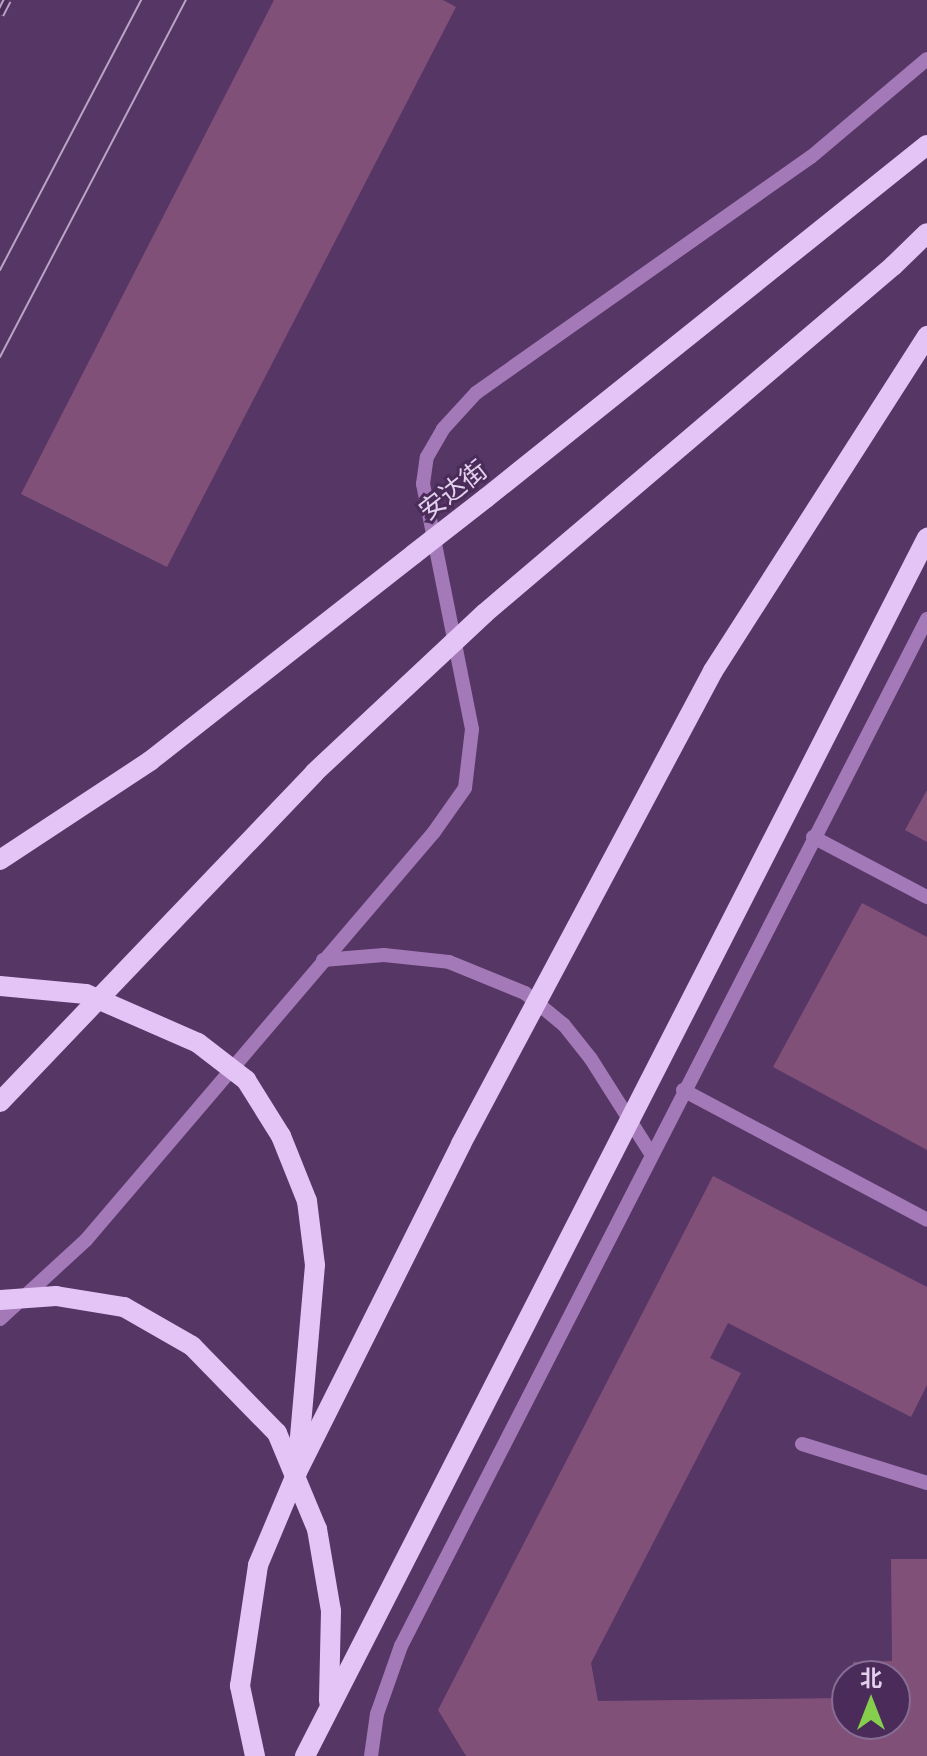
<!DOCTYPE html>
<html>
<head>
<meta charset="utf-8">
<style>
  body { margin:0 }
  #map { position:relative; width:927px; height:1756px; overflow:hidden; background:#563665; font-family:Lora,"Noto Sans SC",serif }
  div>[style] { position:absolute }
  .building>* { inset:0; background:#815078 }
  .minor>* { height:14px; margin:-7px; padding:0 7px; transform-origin:7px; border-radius:7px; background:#a379b8 }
  .major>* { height:20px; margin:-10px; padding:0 10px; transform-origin:10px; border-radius:10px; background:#e4c3f6 }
  .tram>* { height:2px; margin:-1px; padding:0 1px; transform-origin:1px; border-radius:1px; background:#baa4c5 }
  .rail>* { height:9px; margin-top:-4.5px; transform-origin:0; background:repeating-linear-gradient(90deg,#4b2b5a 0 18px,#baa4c5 0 36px); box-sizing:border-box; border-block:2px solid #baa4c5 }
  .major-bridge>* { height:20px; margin:-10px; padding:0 10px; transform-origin:10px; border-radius:10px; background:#e4c3f6 }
  span { translate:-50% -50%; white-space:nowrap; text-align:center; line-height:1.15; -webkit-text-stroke:6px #4b2b5a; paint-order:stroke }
  .street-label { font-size:26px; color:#e2d0ec }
  .north { position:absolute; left:831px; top:1660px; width:80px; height:80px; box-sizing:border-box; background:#4b2b5a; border:2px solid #876d94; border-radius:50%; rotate:0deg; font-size:22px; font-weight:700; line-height:32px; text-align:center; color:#e2d0ec }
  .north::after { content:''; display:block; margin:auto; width:28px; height:36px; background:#85cf4c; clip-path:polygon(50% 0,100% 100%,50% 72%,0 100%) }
</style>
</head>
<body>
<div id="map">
  <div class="building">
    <div style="clip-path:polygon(274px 0,443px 0,456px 7px,167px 567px,21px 494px)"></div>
    <div style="clip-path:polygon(927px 790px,927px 842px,905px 830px)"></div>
    <div style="clip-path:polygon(862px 903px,927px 937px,927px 1150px,773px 1067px)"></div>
    <div style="clip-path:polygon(713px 1176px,927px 1287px,927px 1385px,911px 1417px,728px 1323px,710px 1358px,741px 1373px,591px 1663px,598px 1701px,847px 1698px,847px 1724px,895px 1724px,895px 1676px,853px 1676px,853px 1662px,892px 1661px,891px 1559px,927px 1559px,927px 1756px,466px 1756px,438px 1710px)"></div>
  </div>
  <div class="minor">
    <div style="left:813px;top:837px;width:129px;rotate:27.8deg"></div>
    <div style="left:323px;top:960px;width:61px;rotate:-4.7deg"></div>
    <div style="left:384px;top:955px;width:65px;rotate:6.1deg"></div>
    <div style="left:449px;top:962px;width:82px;rotate:22.2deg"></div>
    <div style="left:525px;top:993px;width:50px;rotate:39.4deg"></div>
    <div style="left:564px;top:1025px;width:43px;rotate:51.5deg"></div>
    <div style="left:591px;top:1059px;width:110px;rotate:57.6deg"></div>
    <div style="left:683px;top:1090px;width:276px;rotate:28deg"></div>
    <div style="left:0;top:1319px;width:117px;rotate:-42.6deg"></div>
    <div style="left:86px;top:1240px;width:536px;rotate:-49.54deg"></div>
    <div style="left:434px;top:832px;width:54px;rotate:-54.8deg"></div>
    <div style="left:465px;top:788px;width:59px;rotate:-83.2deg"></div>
    <div style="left:472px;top:729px;width:250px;rotate:-101.3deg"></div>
    <div style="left:423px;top:484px;width:27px;rotate:-82deg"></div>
    <div style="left:427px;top:457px;width:32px;rotate:-60deg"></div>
    <div style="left:443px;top:429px;width:49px;rotate:-47.5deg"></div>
    <div style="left:476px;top:393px;width:410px;rotate:-35.2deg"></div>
    <div style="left:811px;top:157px;width:152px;rotate:-40.2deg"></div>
    <div style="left:802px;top:1444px;width:131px;rotate:17.3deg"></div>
    <div style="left:371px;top:1756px;width:42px;rotate:-81.9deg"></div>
    <div style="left:377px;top:1714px;width:72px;rotate:-70.6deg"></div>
    <div style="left:401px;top:1646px;width:1154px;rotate:-62.88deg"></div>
  </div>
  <div class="major">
    <div style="left:893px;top:266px;width:47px;rotate:-44.1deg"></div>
    <div style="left:486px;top:498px;width:565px;rotate:-38.68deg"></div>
    <div style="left:713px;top:671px;width:398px;rotate:-57.4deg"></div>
    <div style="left:0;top:860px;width:180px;rotate:-33.4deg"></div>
    <div style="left:150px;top:761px;width:335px;rotate:-38.1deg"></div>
    <div style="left:0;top:986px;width:86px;rotate:5.3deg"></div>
    <div style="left:86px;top:994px;width:122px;rotate:23.6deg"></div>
    <div style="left:246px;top:1080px;width:66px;rotate:58deg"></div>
    <div style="left:281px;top:1136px;width:70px;rotate:68.2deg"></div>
    <div style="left:307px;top:1201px;width:64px;rotate:82.9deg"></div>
    <div style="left:315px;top:1265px;width:196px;rotate:95deg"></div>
    <div style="left:255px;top:1756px;width:72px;rotate:-102.1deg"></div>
    <div style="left:240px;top:1686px;width:122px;rotate:-81.5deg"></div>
    <div style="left:258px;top:1565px;width:101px;rotate:-67.2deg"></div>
    <div style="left:297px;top:1472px;width:367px;rotate:-63.4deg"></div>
  </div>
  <div class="tram">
    <div style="left:0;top:270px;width:305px;rotate:-62.4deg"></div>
    <div style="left:0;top:357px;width:403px;rotate:-62.5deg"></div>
  </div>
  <div class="rail">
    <div style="left:0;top:14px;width:16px;rotate:-63deg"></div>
  </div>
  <div class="major-bridge">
    <div style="left:414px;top:554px;width:91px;rotate:-37.9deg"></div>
    <div style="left:198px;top:1043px;width:61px;rotate:37.6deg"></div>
    <div style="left:0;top:1102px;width:455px;rotate:-46.3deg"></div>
    <div style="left:314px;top:773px;width:234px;rotate:-43.1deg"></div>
    <div style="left:485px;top:613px;width:536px;rotate:-40.38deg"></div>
    <div style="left:461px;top:1144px;width:536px;rotate:-61.95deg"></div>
    <div style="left:0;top:1300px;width:56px;rotate:-4.1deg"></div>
    <div style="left:56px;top:1296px;width:69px;rotate:9.2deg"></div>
    <div style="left:124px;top:1307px;width:78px;rotate:29.8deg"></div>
    <div style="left:192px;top:1346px;width:122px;rotate:45.7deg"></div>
    <div style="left:277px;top:1433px;width:104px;rotate:67.4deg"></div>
    <div style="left:317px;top:1529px;width:83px;rotate:80.3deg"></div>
    <div style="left:331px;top:1611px;width:90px;rotate:91.3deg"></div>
    <div style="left:305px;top:1756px;width:1368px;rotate:-62.95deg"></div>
  </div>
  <div class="street-label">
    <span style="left:453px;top:490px;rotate:-38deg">安达街</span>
  </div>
  <div class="north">北</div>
</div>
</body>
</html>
